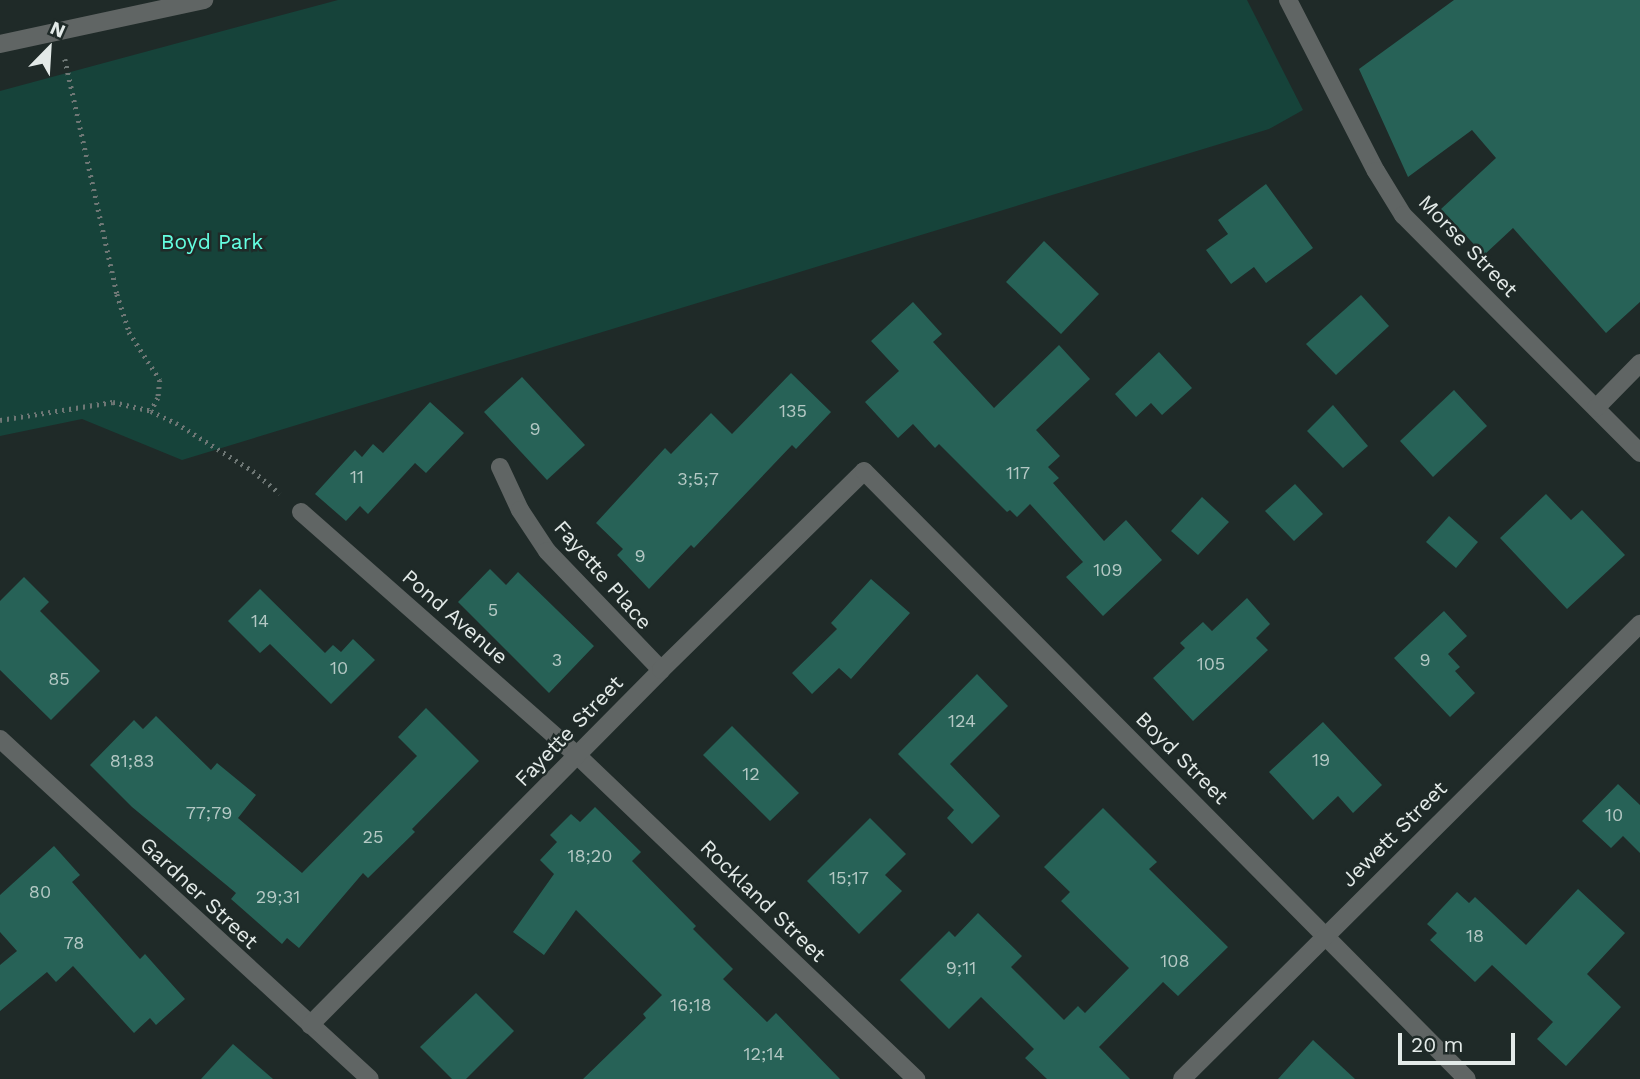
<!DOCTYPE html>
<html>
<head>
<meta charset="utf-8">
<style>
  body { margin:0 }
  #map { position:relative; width:1640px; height:1079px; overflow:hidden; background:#1f2a28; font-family:"Work Sans",sans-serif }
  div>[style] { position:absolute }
  .green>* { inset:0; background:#16433a }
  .building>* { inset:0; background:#276257 }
  .path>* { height:4.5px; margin-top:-2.25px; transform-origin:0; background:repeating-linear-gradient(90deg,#6e7775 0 2px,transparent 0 7px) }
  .street>* { height:18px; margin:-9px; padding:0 9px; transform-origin:9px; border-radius:9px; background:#606564 }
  span { translate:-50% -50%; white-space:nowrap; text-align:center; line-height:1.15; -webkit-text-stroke:5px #1f2a28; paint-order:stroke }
  .number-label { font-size:18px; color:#b4c8c4 }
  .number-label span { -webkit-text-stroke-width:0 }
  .park-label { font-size:21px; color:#64ffe1 }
  .street-label { font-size:21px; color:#e3eae8 }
  .north { position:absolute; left:14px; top:14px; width:70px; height:70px; -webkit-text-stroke:5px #1f2a28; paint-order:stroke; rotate:24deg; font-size:19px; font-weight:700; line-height:28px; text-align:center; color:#e3eae8 }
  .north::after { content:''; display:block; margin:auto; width:24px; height:32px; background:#e3eae8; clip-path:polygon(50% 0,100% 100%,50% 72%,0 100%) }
  .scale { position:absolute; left:1398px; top:1033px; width:117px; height:32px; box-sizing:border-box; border:4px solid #e3eae8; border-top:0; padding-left:9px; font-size:21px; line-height:24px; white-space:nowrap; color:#e3eae8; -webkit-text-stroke:5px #1f2a28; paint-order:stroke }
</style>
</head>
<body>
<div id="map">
  <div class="green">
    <div style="clip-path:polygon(338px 0,1247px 0,1303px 110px,1269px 129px,182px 460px,82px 419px,0 436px,0 91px)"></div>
  </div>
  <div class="building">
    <div style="clip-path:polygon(1454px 0,1640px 0,1640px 302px,1606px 333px,1513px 228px,1484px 255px,1441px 209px,1496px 158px,1472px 130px,1408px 177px,1359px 69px)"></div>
    <div style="clip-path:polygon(1266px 184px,1313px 248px,1266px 283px,1254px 267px,1231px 284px,1206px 250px,1228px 234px,1218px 220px)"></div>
    <div style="clip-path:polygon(1044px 241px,1099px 294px,1061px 334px,1006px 282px)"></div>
    <div style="clip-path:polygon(1361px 295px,1389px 326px,1336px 375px,1306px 344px)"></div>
    <div style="clip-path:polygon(913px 302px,942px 334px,933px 342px,994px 408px,1059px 345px,1090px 379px,1036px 430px,1060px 456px,1048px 467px,1059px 478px,1053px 483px,1104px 541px,1126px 520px,1162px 560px,1103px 616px,1066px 577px,1083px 562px,1030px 504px,1017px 517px,1010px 510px,1007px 512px,939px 444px,935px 448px,913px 424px,898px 438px,865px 402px,899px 371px,871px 341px)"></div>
    <div style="clip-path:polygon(1159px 352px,1192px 388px,1162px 415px,1151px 403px,1136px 417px,1115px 394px)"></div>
    <div style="clip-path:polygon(791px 373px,831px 412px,796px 449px,792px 445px,694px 548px,691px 545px,649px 589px,617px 555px,623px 549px,596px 523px,665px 448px,671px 454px,711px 413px,732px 434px)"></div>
    <div style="clip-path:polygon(522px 377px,585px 445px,547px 480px,484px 412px)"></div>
    <div style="clip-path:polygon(1454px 390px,1487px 426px,1433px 477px,1400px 441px)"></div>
    <div style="clip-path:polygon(430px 402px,464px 433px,426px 473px,415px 463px,368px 514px,360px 506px,346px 521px,315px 494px,355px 450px,362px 457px,373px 444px,383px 453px)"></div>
    <div style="clip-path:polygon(1333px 405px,1368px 446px,1343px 468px,1307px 431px)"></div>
    <div style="clip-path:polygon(1295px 484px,1323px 514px,1294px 541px,1265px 511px)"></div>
    <div style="clip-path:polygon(1546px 494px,1571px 520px,1582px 510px,1625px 555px,1567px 609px,1500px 538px)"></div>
    <div style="clip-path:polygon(1202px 497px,1229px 522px,1198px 555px,1171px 531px)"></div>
    <div style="clip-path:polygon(1449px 516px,1478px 542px,1456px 568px,1426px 542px)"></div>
    <div style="clip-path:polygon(490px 569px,506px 585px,518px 572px,594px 646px,549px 693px,458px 602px)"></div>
    <div style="clip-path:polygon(24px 577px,49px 602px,40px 611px,100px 671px,51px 720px,0 670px,0 601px)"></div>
    <div style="clip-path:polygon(871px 579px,910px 613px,851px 679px,839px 668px,812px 694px,792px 673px,837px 629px,831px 623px)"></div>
    <div style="clip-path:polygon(260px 589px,325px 653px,333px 645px,341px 652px,353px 639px,375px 660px,331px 704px,270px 644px,260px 653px,228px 621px)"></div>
    <div style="clip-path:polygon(1247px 598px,1270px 624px,1256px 638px,1268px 650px,1193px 721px,1153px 678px,1185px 648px,1180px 643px,1203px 622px,1212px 631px)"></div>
    <div style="clip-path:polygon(1444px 611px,1467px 636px,1448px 654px,1460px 667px,1455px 671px,1475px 693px,1450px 717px,1394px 658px)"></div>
    <div style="clip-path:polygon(977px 674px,1008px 706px,950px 764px,1000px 816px,972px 844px,947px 818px,954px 810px,898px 754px)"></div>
    <div style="clip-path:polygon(426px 708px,479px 761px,412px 829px,415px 832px,368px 878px,363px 873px,299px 948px,287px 938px,282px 944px,231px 899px,236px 893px,132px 807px,90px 765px,134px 720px,143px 729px,156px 716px,211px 770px,217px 763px,256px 795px,238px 818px,302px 873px,417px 756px,398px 737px)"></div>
    <div style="clip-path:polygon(1323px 722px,1382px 785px,1353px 813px,1338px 796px,1313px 820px,1269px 772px)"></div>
    <div style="clip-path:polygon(732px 726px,799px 793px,770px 821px,703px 755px)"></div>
    <div style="clip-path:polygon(1618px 784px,1640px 805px,1640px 853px,1623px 836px,1611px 848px,1582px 821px)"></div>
    <div style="clip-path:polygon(595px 807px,641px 852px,632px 861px,696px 926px,693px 929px,733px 969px,723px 979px,767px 1022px,776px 1013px,840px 1079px,583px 1079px,646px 1018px,643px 1014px,662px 995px,576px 910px,544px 955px,513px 932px,554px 874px,540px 860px,557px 842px,550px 835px,571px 814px,580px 822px)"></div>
    <div style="clip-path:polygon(1103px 808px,1157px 862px,1149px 869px,1228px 947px,1178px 996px,1163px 982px,1099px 1047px,1130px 1079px,1047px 1079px,1025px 1058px,1034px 1049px,981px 997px,949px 1029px,900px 980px,949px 931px,955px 937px,978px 913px,1022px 956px,1011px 967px,1064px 1020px,1078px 1006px,1085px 1013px,1129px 968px,1061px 901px,1070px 892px,1044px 867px)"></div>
    <div style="clip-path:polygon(870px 818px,906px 854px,885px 875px,902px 891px,859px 934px,807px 881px)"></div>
    <div style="clip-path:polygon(54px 846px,80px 875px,72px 882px,140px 959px,145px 954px,185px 999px,156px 1025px,150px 1018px,134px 1033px,73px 966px,56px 982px,47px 972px,0 1011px,0 965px,17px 951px,0 932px,0 895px)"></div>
    <div style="clip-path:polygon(1578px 889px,1625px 933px,1587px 974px,1621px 1007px,1566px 1066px,1537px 1039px,1553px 1022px,1492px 965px,1475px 982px,1430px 940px,1437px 933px,1427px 924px,1457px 892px,1469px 903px,1475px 897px,1526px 945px)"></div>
    <div style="clip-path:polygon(476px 993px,514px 1031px,466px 1079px,452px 1079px,420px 1047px)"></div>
    <div style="clip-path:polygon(1313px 1040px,1355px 1079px,1278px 1079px)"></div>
    <div style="clip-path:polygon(233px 1044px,273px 1079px,201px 1079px)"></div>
  </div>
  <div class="path">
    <div style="left:65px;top:59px;width:241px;rotate:77.5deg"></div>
    <div style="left:117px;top:294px;width:40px;rotate:72deg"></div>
    <div style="left:129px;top:332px;width:57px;rotate:57.1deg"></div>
    <div style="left:160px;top:380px;width:18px;rotate:96deg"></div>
    <div style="left:158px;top:398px;width:15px;rotate:118deg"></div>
    <div style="left:0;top:420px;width:114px;rotate:-9.1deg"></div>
    <div style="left:113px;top:402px;width:39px;rotate:13deg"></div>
    <div style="left:151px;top:411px;width:28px;rotate:26deg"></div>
    <div style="left:176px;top:423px;width:91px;rotate:31.9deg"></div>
    <div style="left:253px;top:471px;width:35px;rotate:40deg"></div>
  </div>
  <div class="street">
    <div style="left:1288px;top:0;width:192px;rotate:62.8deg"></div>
    <div style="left:1376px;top:171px;width:52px;rotate:58.5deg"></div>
    <div style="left:1403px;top:215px;width:336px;rotate:45.1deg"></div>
    <div style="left:0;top:44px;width:209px;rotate:-12.2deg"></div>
    <div style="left:1596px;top:408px;width:63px;rotate:-45.6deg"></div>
    <div style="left:500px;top:467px;width:47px;rotate:65.1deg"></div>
    <div style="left:520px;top:510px;width:49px;rotate:56.6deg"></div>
    <div style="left:547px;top:551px;width:165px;rotate:46.2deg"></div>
    <div style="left:301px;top:512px;width:369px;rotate:41.4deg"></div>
    <div style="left:578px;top:756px;width:468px;rotate:43.7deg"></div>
    <div style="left:0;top:739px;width:502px;rotate:42.58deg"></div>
    <div style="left:310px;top:1025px;width:499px;rotate:-45.3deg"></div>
    <div style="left:661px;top:670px;width:284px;rotate:-44.4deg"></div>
    <div style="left:864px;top:471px;width:856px;rotate:45.24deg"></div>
    <div style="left:1182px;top:1079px;width:646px;rotate:-44.81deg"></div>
  </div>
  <div class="number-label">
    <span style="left:793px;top:411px">135</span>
    <span style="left:535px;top:429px">9</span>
    <span style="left:1018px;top:473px">117</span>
    <span style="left:357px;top:477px">11</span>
    <span style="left:698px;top:479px">3;5;7</span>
    <span style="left:640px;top:556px">9</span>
    <span style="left:1108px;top:570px">109</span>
    <span style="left:493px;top:610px">5</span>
    <span style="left:260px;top:621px">14</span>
    <span style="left:557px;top:660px">3</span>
    <span style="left:1425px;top:660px">9</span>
    <span style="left:1211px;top:664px">105</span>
    <span style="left:339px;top:668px">10</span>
    <span style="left:59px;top:679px">85</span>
    <span style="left:962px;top:721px">124</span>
    <span style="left:1321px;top:760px">19</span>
    <span style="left:132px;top:761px">81;83</span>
    <span style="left:751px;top:774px">12</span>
    <span style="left:209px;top:813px">77;79</span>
    <span style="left:1614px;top:815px">10</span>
    <span style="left:373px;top:837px">25</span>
    <span style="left:590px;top:856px">18;20</span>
    <span style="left:849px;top:878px">15;17</span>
    <span style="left:40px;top:892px">80</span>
    <span style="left:278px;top:897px">29;31</span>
    <span style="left:1475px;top:936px">18</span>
    <span style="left:74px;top:943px">78</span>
    <span style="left:1175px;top:961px">108</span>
    <span style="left:961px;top:968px">9;11</span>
    <span style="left:691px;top:1005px">16;18</span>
    <span style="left:764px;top:1054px">12;14</span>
  </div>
  <div class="park-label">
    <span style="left:212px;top:242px">Boyd Park</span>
  </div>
  <div class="street-label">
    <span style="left:1468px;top:246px;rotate:46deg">Morse Street</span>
    <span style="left:603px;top:575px;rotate:49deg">Fayette Place</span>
    <span style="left:455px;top:617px;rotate:41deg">Pond Avenue</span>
    <span style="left:569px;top:731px;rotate:-46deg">Fayette Street</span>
    <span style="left:1182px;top:758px;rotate:45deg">Boyd Street</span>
    <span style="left:1394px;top:834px;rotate:-45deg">Jewett Street</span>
    <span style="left:199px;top:893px;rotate:43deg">Gardner Street</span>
    <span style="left:763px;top:901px;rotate:44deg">Rockland Street</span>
  </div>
  <div class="north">N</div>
  <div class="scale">20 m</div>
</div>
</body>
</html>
